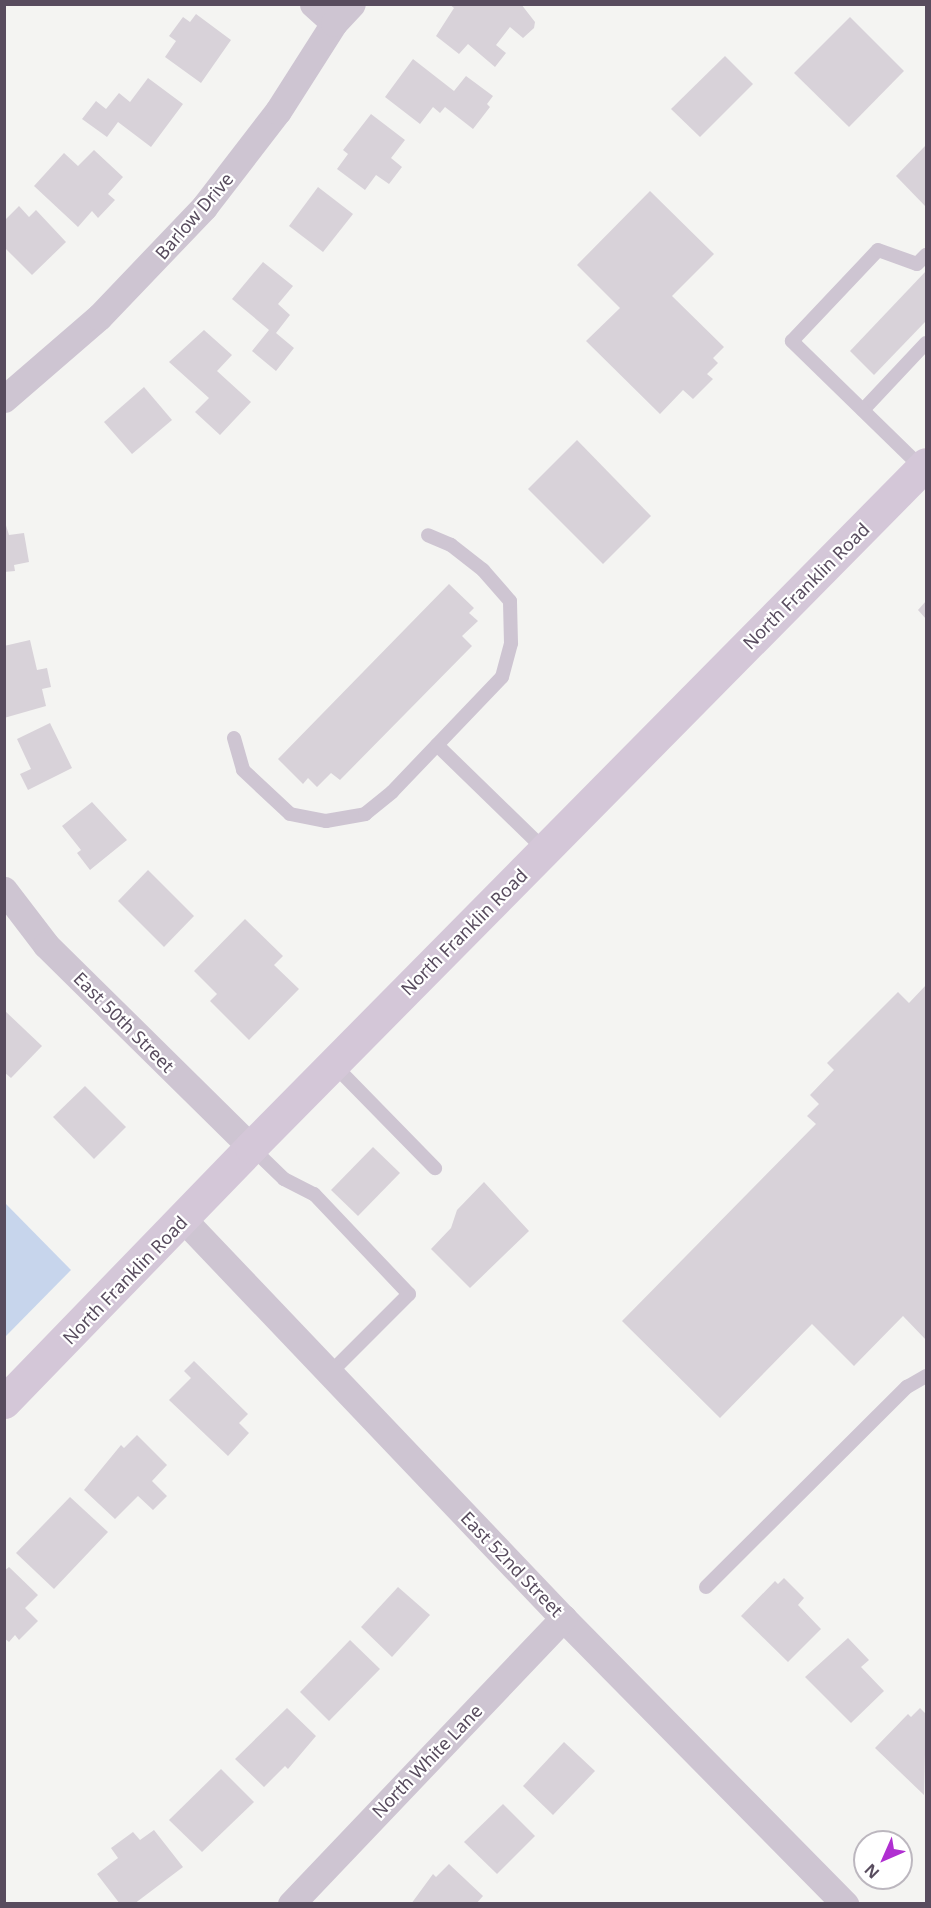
<!DOCTYPE html>
<html>
<head>
<meta charset="utf-8">
<style>
  body { margin:0 }
  #map { position:relative; width:931px; height:1908px; overflow:hidden; background:#f4f4f2; font-family:"Noto Sans",sans-serif }
  div>[style] { position:absolute }
  .green>* { inset:0; background:#c7d5ec }
  .building>* { inset:0; background:#d8d2d9 }
  .lane>* { height:14px; margin:-7px; padding:0 7px; transform-origin:7px; border-radius:7px; background:#cec5d2 }
  .street>* { height:27px; margin:-13.5px; padding:0 13.5px; transform-origin:13.5px; border-radius:13.5px; background:#cec5d2 }
  .secondary>* { height:33px; margin:-16.5px; padding:0 16.5px; transform-origin:16.5px; border-radius:16.5px; background:#d4c7d8 }
  span { translate:-50% -50%; white-space:nowrap; text-align:center; line-height:1.15; -webkit-text-stroke:4.5px #fff; paint-order:stroke }
  .street-label { font-size:18px; color:#584c5e }
  .frame { position:absolute; inset:0; border:6px solid #584c5e; pointer-events:none }
  .north { position:absolute; left:853px; top:1830px; width:60px; height:60px; box-sizing:border-box; background:#fff; border:2px solid #bcb7bf; border-radius:50%; rotate:225deg; font-size:16px; font-weight:700; line-height:24px; text-align:center; color:#584c5e }
  .north::after { content:''; display:block; margin:auto; width:21px; height:27px; background:#b02fd1; clip-path:polygon(50% 0,100% 100%,50% 72%,0 100%) }
</style>
</head>
<body>
<div id="map">
  <div class="green">
    <div style="clip-path:polygon(5px 1203px,71px 1270px,5px 1337px)"></div>
  </div>
  <div class="building">
    <div style="clip-path:polygon(449px 4px,521px 4px,535px 22px,534px 28px,523px 38px,510px 27px,496px 45px,506px 53px,495px 67px,468px 44px,459px 54px,436px 36px,454px 8px)"></div>
    <div style="clip-path:polygon(196px 14px,231px 40px,201px 83px,165px 57px,176px 41px,169px 36px,183px 17px,190px 22px)"></div>
    <div style="clip-path:polygon(850px 17px,904px 71px,849px 127px,794px 73px)"></div>
    <div style="clip-path:polygon(725px 56px,753px 84px,700px 137px,671px 109px)"></div>
    <div style="clip-path:polygon(413px 59px,454px 91px,466px 76px,493px 96px,487px 104px,490px 107px,473px 129px,445px 107px,440px 113px,433px 107px,420px 124px,385px 97px)"></div>
    <div style="clip-path:polygon(148px 78px,183px 104px,151px 147px,118px 122px,107px 137px,82px 119px,96px 101px,106px 109px,119px 93px,130px 102px)"></div>
    <div style="clip-path:polygon(371px 114px,405px 140px,391px 158px,402px 167px,389px 184px,376px 175px,365px 190px,337px 169px,348px 154px,343px 150px)"></div>
    <div style="clip-path:polygon(926px 145px,926px 207px,896px 176px)"></div>
    <div style="clip-path:polygon(94px 150px,123px 177px,108px 194px,115px 200px,98px 218px,92px 211px,78px 227px,34px 186px,64px 153px,78px 166px)"></div>
    <div style="clip-path:polygon(318px 187px,353px 214px,323px 252px,289px 226px)"></div>
    <div style="clip-path:polygon(650px 191px,714px 254px,672px 296px,724px 347px,713px 358px,718px 363px,707px 374px,713px 379px,693px 399px,683px 390px,660px 414px,586px 341px,620px 308px,577px 265px)"></div>
    <div style="clip-path:polygon(19px 206px,29px 217px,36px 210px,66px 242px,32px 275px,4px 247px,4px 221px)"></div>
    <div style="clip-path:polygon(263px 262px,293px 286px,278px 304px,290px 315px,276px 333px,294px 348px,276px 371px,252px 351px,269px 330px,232px 299px)"></div>
    <div style="clip-path:polygon(926px 271px,926px 321px,874px 375px,850px 351px)"></div>
    <div style="clip-path:polygon(204px 330px,232px 355px,217px 371px,251px 402px,220px 435px,195px 412px,209px 398px,169px 362px)"></div>
    <div style="clip-path:polygon(144px 387px,172px 420px,132px 454px,104px 422px)"></div>
    <div style="clip-path:polygon(577px 440px,651px 516px,603px 564px,528px 489px)"></div>
    <div style="clip-path:polygon(4px 519px,9px 535px,24px 533px,29px 562px,14px 565px,15px 571px,4px 572px)"></div>
    <div style="clip-path:polygon(449px 584px,474px 608px,469px 613px,478px 621px,462px 636px,472px 646px,340px 780px,331px 773px,317px 787px,308px 778px,303px 784px,278px 759px)"></div>
    <div style="clip-path:polygon(926px 601px,926px 619px,918px 610px)"></div>
    <div style="clip-path:polygon(30px 640px,37px 670px,47px 668px,51px 687px,42px 689px,46px 706px,4px 718px,4px 646px)"></div>
    <div style="clip-path:polygon(50px 723px,72px 768px,28px 790px,20px 774px,31px 769px,17px 739px)"></div>
    <div style="clip-path:polygon(92px 802px,127px 840px,90px 870px,77px 853px,81px 850px,62px 826px)"></div>
    <div style="clip-path:polygon(148px 870px,194px 916px,164px 947px,118px 901px)"></div>
    <div style="clip-path:polygon(245px 919px,283px 956px,274px 965px,299px 989px,249px 1040px,210px 1001px,217px 994px,194px 971px)"></div>
    <div style="clip-path:polygon(926px 985px,926px 1340px,903px 1316px,854px 1366px,812px 1324px,720px 1418px,622px 1321px,816px 1124px,807px 1116px,819px 1104px,810px 1095px,834px 1070px,827px 1063px,898px 992px,909px 1003px)"></div>
    <div style="clip-path:polygon(4px 1010px,42px 1046px,11px 1078px,4px 1072px)"></div>
    <div style="clip-path:polygon(85px 1086px,126px 1127px,94px 1159px,53px 1117px)"></div>
    <div style="clip-path:polygon(373px 1147px,400px 1173px,358px 1216px,331px 1190px)"></div>
    <div style="clip-path:polygon(484px 1182px,529px 1231px,470px 1288px,431px 1249px,451px 1228px,457px 1210px)"></div>
    <div style="clip-path:polygon(194px 1361px,248px 1414px,239px 1423px,249px 1433px,228px 1456px,169px 1400px,191px 1378px,184px 1371px)"></div>
    <div style="clip-path:polygon(137px 1435px,167px 1465px,152px 1481px,167px 1496px,153px 1510px,138px 1496px,115px 1519px,84px 1490px,121px 1445px,124px 1448px)"></div>
    <div style="clip-path:polygon(70px 1497px,108px 1532px,54px 1589px,16px 1553px)"></div>
    <div style="clip-path:polygon(9px 1567px,38px 1595px,25px 1608px,38px 1621px,19px 1640px,15px 1635px,9px 1642px,4px 1638px,4px 1571px)"></div>
    <div style="clip-path:polygon(784px 1578px,804px 1598px,798px 1605px,821px 1629px,788px 1662px,741px 1616px,775px 1581px,778px 1584px)"></div>
    <div style="clip-path:polygon(398px 1587px,430px 1615px,392px 1657px,361px 1627px)"></div>
    <div style="clip-path:polygon(848px 1638px,869px 1660px,861px 1667px,884px 1691px,851px 1723px,805px 1677px)"></div>
    <div style="clip-path:polygon(350px 1640px,380px 1669px,329px 1721px,300px 1692px)"></div>
    <div style="clip-path:polygon(287px 1708px,316px 1736px,288px 1769px,285px 1766px,264px 1787px,235px 1759px)"></div>
    <div style="clip-path:polygon(920px 1708px,926px 1714px,924px 1795px,875px 1748px,908px 1714px,911px 1717px)"></div>
    <div style="clip-path:polygon(564px 1742px,595px 1771px,553px 1815px,523px 1786px)"></div>
    <div style="clip-path:polygon(221px 1769px,254px 1802px,202px 1852px,169px 1820px)"></div>
    <div style="clip-path:polygon(503px 1804px,535px 1836px,497px 1874px,464px 1842px)"></div>
    <div style="clip-path:polygon(154px 1830px,183px 1867px,134px 1904px,120px 1904px,97px 1874px,118px 1858px,111px 1848px,133px 1832px,140px 1840px)"></div>
    <div style="clip-path:polygon(449px 1864px,483px 1896px,476px 1904px,411px 1904px,433px 1874px,436px 1877px)"></div>
  </div>
  <div class="lane">
    <div style="left:863px;top:410px;width:92px;rotate:-46.8deg"></div>
    <div style="left:922px;top:468px;width:182px;rotate:-135.7deg"></div>
    <div style="left:792px;top:341px;width:125px;rotate:-46.6deg"></div>
    <div style="left:878px;top:250px;width:41px;rotate:19.7deg"></div>
    <div style="left:917px;top:264px;width:13px;rotate:-45deg"></div>
    <div style="left:234px;top:738px;width:33px;rotate:74deg"></div>
    <div style="left:243px;top:770px;width:64px;rotate:43.1deg"></div>
    <div style="left:290px;top:814px;width:37px;rotate:11deg"></div>
    <div style="left:326px;top:821px;width:40px;rotate:-10deg"></div>
    <div style="left:365px;top:814px;width:35px;rotate:-39deg"></div>
    <div style="left:392px;top:792px;width:159px;rotate:-46.3deg"></div>
    <div style="left:502px;top:677px;width:35px;rotate:-75deg"></div>
    <div style="left:511px;top:643px;width:42px;rotate:-91.4deg"></div>
    <div style="left:510px;top:601px;width:41px;rotate:-131.1deg"></div>
    <div style="left:483px;top:570px;width:41px;rotate:-142deg"></div>
    <div style="left:451px;top:545px;width:25px;rotate:-157deg"></div>
    <div style="left:437px;top:745px;width:151px;rotate:44.2deg"></div>
    <div style="left:333px;top:1064px;width:146px;rotate:45.6deg"></div>
    <div style="left:251px;top:1147px;width:46px;rotate:44.1deg"></div>
    <div style="left:284px;top:1179px;width:34px;rotate:27deg"></div>
    <div style="left:314px;top:1194px;width:138px;rotate:46.5deg"></div>
    <div style="left:409px;top:1294px;width:112px;rotate:135deg"></div>
    <div style="left:706px;top:1587px;width:284px;rotate:-44.9deg"></div>
    <div style="left:907px;top:1387px;width:22px;rotate:-30deg"></div>
  </div>
  <div class="street">
    <div style="left:313px;top:4px;width:28px;rotate:42deg"></div>
    <div style="left:4px;top:399px;width:125px;rotate:-40.8deg"></div>
    <div style="left:99px;top:317px;width:152px;rotate:-46.3deg"></div>
    <div style="left:204px;top:207px;width:121px;rotate:-52.4deg"></div>
    <div style="left:278px;top:111px;width:104px;rotate:-57.5deg"></div>
    <div style="left:334px;top:23px;width:26px;rotate:-47deg"></div>
    <div style="left:4px;top:890px;width:69px;rotate:52.6deg"></div>
    <div style="left:46px;top:945px;width:288px;rotate:44.6deg"></div>
    <div style="left:183px;top:1219px;width:551px;rotate:46.4deg"></div>
    <div style="left:563px;top:1618px;width:402px;rotate:45.4deg"></div>
    <div style="left:291px;top:1904px;width:395px;rotate:-46.4deg"></div>
  </div>
  <div class="secondary">
    <div style="left:4px;top:1402px;width:355px;rotate:-45.9deg"></div>
    <div style="left:251px;top:1147px;width:960px;rotate:-45.34deg"></div>
  </div>
  <div class="street-label">
    <span style="left:194px;top:216px;rotate:-49deg">Barlow Drive</span>
    <span style="left:806px;top:586px;rotate:-45deg">North Franklin Road</span>
    <span style="left:464px;top:932px;rotate:-45deg">North Franklin Road</span>
    <span style="left:124px;top:1022px;rotate:45deg">East 50th Street</span>
    <span style="left:125px;top:1280px;rotate:-46deg">North Franklin Road</span>
    <span style="left:512px;top:1564px;rotate:46deg">East 52nd Street</span>
    <span style="left:427px;top:1761px;rotate:-46deg">North White Lane</span>
  </div>
  <div class="frame"></div>
  <div class="north">N</div>
</div>
</body>
</html>
